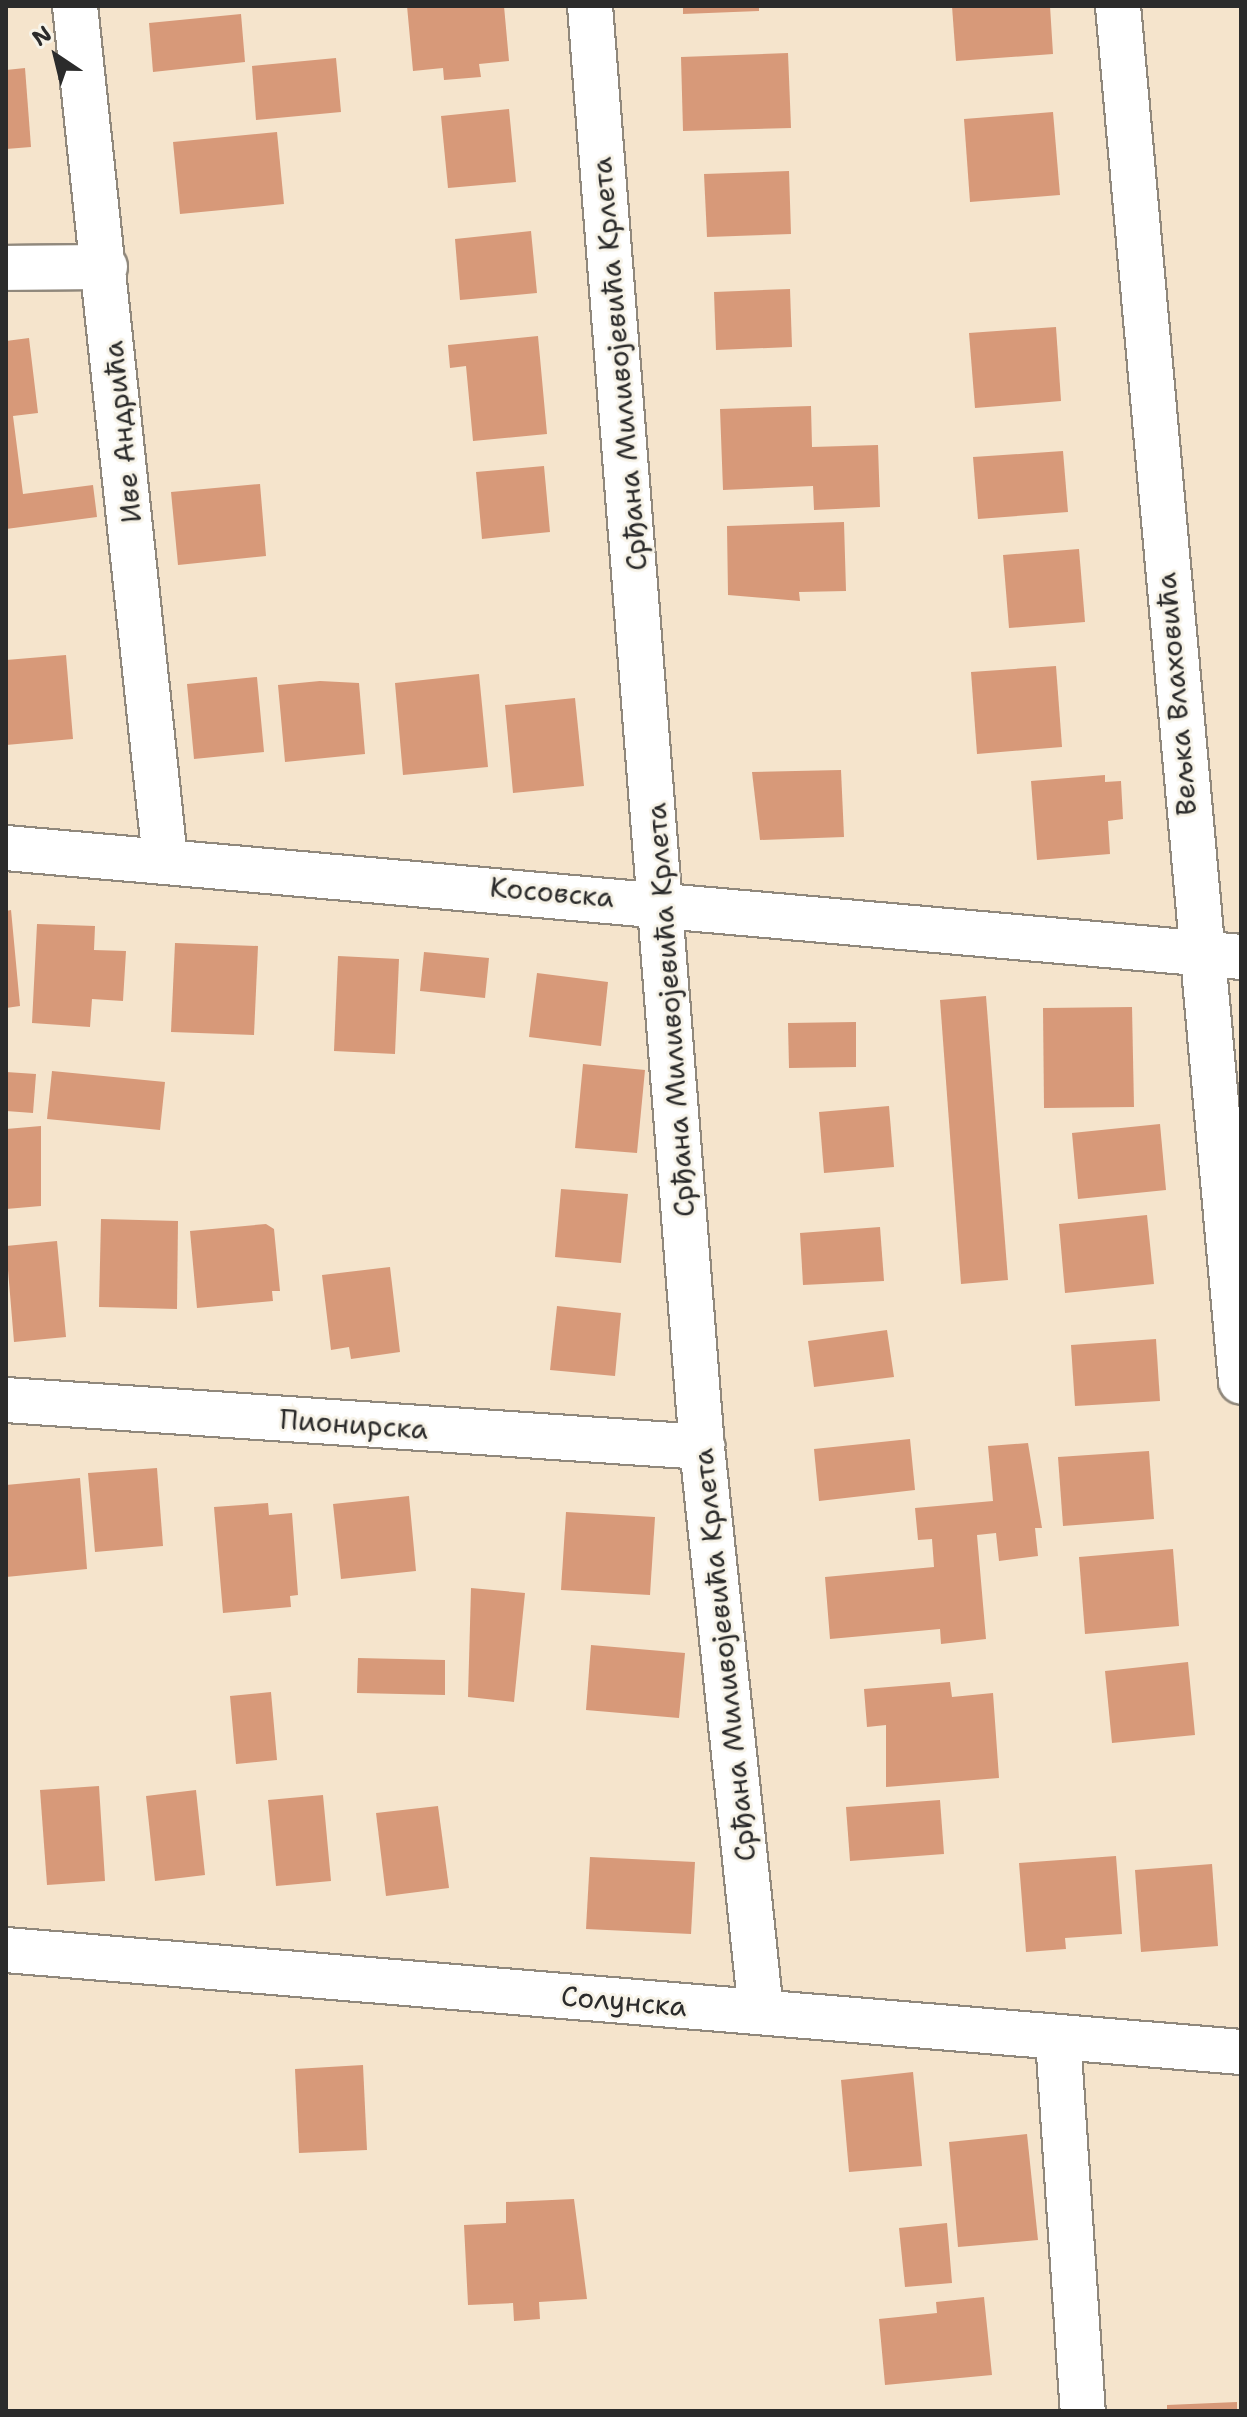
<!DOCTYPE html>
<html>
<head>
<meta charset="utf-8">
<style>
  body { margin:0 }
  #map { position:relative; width:1247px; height:2417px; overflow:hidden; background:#f5e4cc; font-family:"Shantell Sans",sans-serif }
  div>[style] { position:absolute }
  .building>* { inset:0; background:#d79979 }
  .roads { filter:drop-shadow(2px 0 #90887c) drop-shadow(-2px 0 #90887c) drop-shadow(0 2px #90887c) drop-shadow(0 -2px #90887c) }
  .minor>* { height:44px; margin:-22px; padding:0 22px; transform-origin:22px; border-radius:22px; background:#fff }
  span { translate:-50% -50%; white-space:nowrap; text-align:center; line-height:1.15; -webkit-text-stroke:6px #f7f3e8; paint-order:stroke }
  .street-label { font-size:28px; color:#2b2b2b }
  .frame { position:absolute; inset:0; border:8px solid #2b2b2b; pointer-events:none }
  .north { position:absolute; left:16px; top:16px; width:80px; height:80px; -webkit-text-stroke:6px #f7f3e8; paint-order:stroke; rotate:325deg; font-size:22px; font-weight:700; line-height:32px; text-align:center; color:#2b2b2b }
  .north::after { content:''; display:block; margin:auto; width:28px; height:36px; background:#2b2b2b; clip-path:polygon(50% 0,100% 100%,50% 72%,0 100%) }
</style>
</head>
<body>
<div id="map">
  <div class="building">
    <div style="clip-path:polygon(407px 6px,504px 6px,509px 61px,479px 64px,481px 77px,444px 80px,443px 68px,413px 71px)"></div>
    <div style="clip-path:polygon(683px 6px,759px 6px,759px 11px,683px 14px)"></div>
    <div style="clip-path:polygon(952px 6px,1050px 6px,1053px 54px,956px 61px)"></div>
    <div style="clip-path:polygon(241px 14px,245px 62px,153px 72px,149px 23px)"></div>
    <div style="clip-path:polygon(788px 53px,791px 128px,683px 131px,681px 57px)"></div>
    <div style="clip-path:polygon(336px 58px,341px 112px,256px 120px,252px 66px)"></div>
    <div style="clip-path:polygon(25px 68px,31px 147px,6px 149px,6px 70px)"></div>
    <div style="clip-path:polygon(509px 109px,516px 182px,448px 188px,441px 116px)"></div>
    <div style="clip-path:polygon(1053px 112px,1060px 195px,970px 202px,964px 119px)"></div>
    <div style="clip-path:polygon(277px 132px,284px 204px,180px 214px,173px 142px)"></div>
    <div style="clip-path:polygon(789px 171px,791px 234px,707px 237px,704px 174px)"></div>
    <div style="clip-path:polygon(531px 231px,537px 293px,460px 300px,455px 239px)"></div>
    <div style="clip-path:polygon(790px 289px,792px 347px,716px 350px,714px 292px)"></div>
    <div style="clip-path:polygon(1056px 327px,1061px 401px,975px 408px,969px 333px)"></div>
    <div style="clip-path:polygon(538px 336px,547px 434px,473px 441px,466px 366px,450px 368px,448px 345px)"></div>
    <div style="clip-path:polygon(29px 338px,38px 413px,13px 416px,23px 494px,93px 485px,97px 517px,6px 529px,6px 341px)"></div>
    <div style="clip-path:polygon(811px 406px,812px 447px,878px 445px,880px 507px,814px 510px,813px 486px,723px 490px,720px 409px)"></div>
    <div style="clip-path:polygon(1063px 451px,1068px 512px,978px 519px,973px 457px)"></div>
    <div style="clip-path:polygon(544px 466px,550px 532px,482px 539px,476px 472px)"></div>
    <div style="clip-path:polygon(260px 484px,266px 556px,178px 565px,171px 492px)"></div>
    <div style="clip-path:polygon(844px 522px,846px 591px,799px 592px,800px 601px,728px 595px,727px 526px)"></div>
    <div style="clip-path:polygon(1079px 549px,1085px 622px,1009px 628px,1003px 555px)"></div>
    <div style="clip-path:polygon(66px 655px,73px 739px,6px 745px,6px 660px)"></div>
    <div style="clip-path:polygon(1056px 666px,1062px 747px,977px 754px,971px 672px)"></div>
    <div style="clip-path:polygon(479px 674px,488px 767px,403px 775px,395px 683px)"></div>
    <div style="clip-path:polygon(257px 677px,264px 752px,194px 759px,187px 684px)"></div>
    <div style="clip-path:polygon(320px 681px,359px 683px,365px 754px,285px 762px,278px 685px)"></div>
    <div style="clip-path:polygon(575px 698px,584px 786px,513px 793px,505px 705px)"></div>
    <div style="clip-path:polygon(841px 770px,844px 837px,760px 840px,752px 772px)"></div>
    <div style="clip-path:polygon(1105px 775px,1105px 782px,1121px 781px,1123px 819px,1108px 821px,1110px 854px,1037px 860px,1031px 781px)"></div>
    <div style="clip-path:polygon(11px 910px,20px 1006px,6px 1008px,6px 911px)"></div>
    <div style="clip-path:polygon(37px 924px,95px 926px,94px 950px,126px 951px,123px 1001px,92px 999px,90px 1027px,32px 1023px)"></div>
    <div style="clip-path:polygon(175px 943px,258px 946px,254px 1035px,171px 1032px)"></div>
    <div style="clip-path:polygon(424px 952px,489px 958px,485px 998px,420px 991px)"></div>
    <div style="clip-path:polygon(338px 956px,399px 959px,395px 1054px,334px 1051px)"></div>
    <div style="clip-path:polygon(537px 973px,608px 982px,601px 1046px,529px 1037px)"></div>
    <div style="clip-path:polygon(986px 996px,1008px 1280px,961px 1284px,940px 1000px)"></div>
    <div style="clip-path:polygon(1132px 1007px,1134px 1107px,1044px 1108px,1043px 1008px)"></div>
    <div style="clip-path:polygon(856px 1022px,856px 1067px,789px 1068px,788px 1023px)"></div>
    <div style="clip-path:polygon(583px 1064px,645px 1070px,637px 1153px,575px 1148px)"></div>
    <div style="clip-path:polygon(52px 1071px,165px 1082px,160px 1130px,47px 1119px)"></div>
    <div style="clip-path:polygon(6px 1072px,36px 1074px,33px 1113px,6px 1111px)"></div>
    <div style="clip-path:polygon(889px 1106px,894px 1167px,824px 1173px,819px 1112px)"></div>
    <div style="clip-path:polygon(1160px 1124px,1166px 1190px,1078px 1199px,1072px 1133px)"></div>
    <div style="clip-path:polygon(41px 1126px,41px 1206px,6px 1209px,6px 1129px)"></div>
    <div style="clip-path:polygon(561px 1189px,628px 1194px,621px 1263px,555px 1257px)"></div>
    <div style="clip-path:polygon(1147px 1215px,1154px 1284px,1065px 1293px,1059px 1224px)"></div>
    <div style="clip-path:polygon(101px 1219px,178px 1221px,177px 1309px,99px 1307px)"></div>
    <div style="clip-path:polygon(266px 1224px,274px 1229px,280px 1291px,272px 1291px,273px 1301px,197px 1308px,190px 1231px)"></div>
    <div style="clip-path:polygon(880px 1227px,884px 1281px,803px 1285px,800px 1233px)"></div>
    <div style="clip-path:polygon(57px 1241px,66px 1337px,14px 1342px,6px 1246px)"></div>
    <div style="clip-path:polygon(390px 1267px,400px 1352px,351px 1359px,349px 1347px,331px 1350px,322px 1275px)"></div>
    <div style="clip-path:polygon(557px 1306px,621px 1313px,615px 1376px,550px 1370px)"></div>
    <div style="clip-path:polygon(887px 1330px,894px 1377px,814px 1387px,808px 1341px)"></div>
    <div style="clip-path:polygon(1156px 1339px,1160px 1401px,1075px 1406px,1071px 1345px)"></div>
    <div style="clip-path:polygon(910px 1439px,915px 1490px,819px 1501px,814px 1449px)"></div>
    <div style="clip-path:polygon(1028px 1443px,1042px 1528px,1035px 1528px,1038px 1556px,999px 1561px,996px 1533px,977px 1535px,986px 1639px,941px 1644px,940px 1629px,830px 1639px,825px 1577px,934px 1567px,932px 1539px,918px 1540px,915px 1508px,993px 1501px,988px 1446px)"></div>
    <div style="clip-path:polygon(1149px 1451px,1154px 1519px,1063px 1526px,1058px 1457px)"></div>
    <div style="clip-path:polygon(157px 1468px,163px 1546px,95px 1552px,88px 1473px)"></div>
    <div style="clip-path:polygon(80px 1478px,87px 1569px,6px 1577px,6px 1485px)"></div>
    <div style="clip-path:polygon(409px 1496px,416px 1571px,341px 1579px,333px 1504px)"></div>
    <div style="clip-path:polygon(268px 1503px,269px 1515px,292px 1513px,298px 1595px,290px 1596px,291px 1607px,223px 1613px,214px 1507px)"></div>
    <div style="clip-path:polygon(566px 1512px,655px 1517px,650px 1595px,561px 1590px)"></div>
    <div style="clip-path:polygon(1173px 1549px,1179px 1626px,1085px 1634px,1079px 1557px)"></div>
    <div style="clip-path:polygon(471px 1588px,525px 1593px,514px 1702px,468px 1697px)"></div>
    <div style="clip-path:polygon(591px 1645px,685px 1653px,679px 1718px,586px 1710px)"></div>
    <div style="clip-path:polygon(358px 1658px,445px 1660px,445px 1695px,357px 1693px)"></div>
    <div style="clip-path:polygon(1188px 1662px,1195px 1735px,1112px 1743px,1105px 1671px)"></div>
    <div style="clip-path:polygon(950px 1682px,952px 1697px,993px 1693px,999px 1778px,886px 1787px,886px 1725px,867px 1727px,864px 1689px)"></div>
    <div style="clip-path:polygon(271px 1692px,277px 1760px,236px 1764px,230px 1696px)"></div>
    <div style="clip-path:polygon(99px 1786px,105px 1881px,47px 1885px,40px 1790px)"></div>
    <div style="clip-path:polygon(196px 1790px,205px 1875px,155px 1881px,146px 1796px)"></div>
    <div style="clip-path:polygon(323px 1795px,331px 1881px,276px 1886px,268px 1800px)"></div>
    <div style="clip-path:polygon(940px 1800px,944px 1854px,850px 1861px,846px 1807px)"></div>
    <div style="clip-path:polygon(438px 1806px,449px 1888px,386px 1896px,376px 1813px)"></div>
    <div style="clip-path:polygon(1116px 1856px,1122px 1934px,1065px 1938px,1066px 1949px,1026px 1952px,1019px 1863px)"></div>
    <div style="clip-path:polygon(590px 1857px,695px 1862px,691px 1934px,586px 1929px)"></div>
    <div style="clip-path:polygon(1212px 1864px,1218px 1946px,1141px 1952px,1135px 1870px)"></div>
    <div style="clip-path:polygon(363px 2065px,367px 2150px,299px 2153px,295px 2069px)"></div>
    <div style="clip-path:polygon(913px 2072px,922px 2166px,849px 2172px,841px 2080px)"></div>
    <div style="clip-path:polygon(1027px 2134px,1038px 2240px,958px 2247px,949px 2142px)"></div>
    <div style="clip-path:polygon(574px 2199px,587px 2299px,539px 2302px,540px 2319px,514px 2321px,513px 2303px,468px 2305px,464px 2225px,506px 2223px,506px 2202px)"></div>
    <div style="clip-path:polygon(947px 2223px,952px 2283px,905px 2287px,899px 2228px)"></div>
    <div style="clip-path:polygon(984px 2297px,992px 2375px,885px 2385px,879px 2319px,937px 2313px,936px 2302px)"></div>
    <div style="clip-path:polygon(1237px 2402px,1237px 2411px,1167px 2411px,1167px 2405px)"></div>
  </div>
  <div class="roads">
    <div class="minor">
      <div style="left:75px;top:6px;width:858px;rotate:83.98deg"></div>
      <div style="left:590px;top:6px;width:1445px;rotate:85.56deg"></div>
      <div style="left:702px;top:1447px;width:568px;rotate:84.04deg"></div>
      <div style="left:1118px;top:6px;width:1381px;rotate:84.89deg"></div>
      <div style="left:6px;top:268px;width:99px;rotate:-0.6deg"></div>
      <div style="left:6px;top:848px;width:1240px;rotate:5.04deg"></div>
      <div style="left:6px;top:1400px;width:698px;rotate:3.86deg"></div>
      <div style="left:6px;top:1950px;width:1239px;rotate:4.72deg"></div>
      <div style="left:1058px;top:2038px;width:374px;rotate:86.2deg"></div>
    </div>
  </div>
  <div class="street-label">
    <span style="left:619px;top:364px;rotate:-95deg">Срђана Миливојевића Крлета</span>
    <span style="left:122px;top:432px;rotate:-96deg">Иве Андрића</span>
    <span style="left:1176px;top:694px;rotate:-95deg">Вељка Влаховића</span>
    <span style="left:552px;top:892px;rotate:5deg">Косовска</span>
    <span style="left:670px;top:1010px;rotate:-94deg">Срђана Миливојевића Крлета</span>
    <span style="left:354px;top:1424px;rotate:4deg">Пионирска</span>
    <span style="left:724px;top:1655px;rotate:-96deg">Срђана Миливојевића Крлета</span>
    <span style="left:624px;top:2001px;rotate:5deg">Солунска</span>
  </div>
  <div class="frame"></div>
  <div class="north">N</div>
</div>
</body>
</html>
